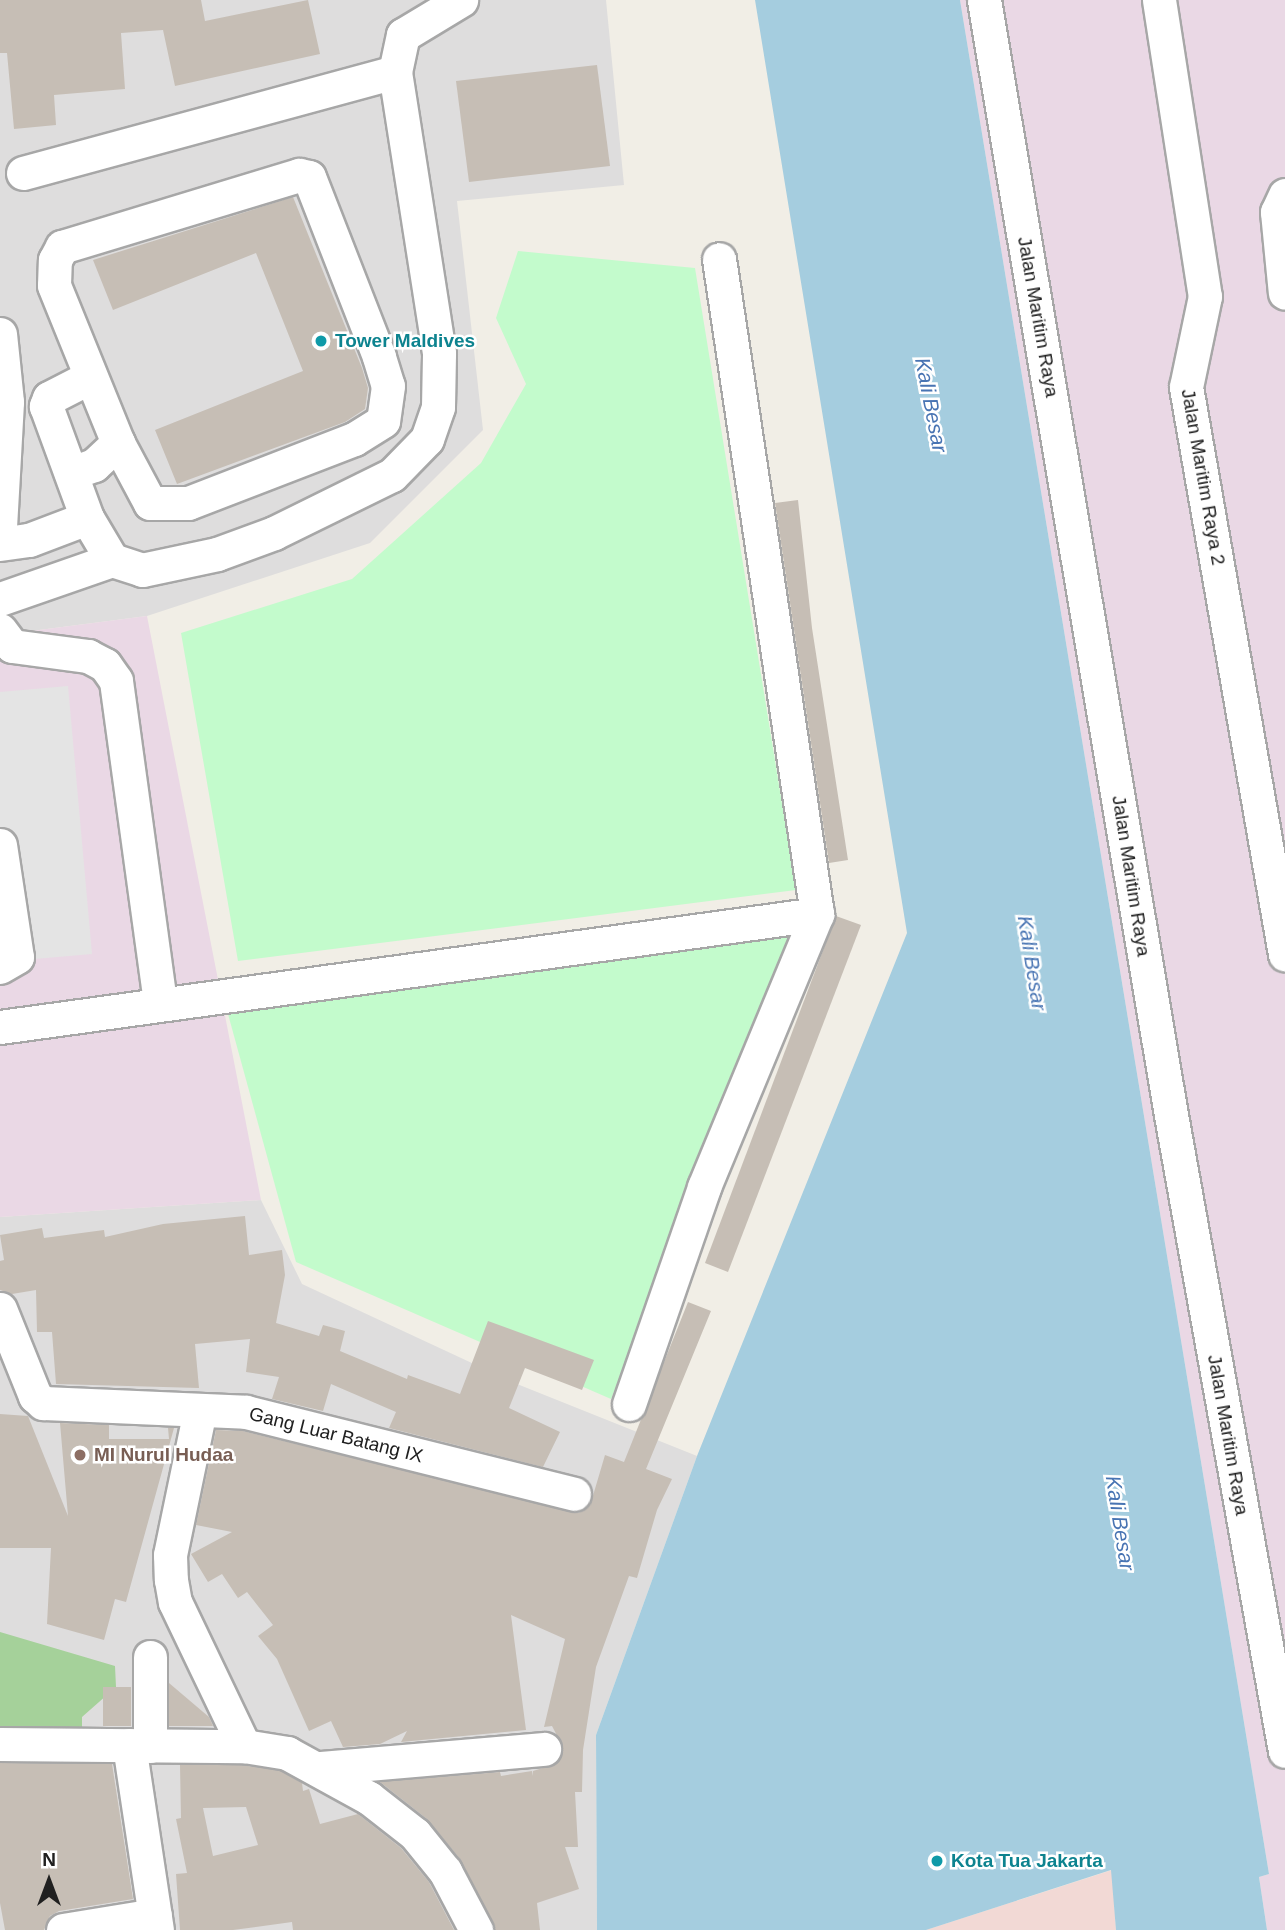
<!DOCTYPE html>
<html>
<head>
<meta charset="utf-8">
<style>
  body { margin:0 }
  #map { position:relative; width:1285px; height:1930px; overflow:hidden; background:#f1eee6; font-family:Arial,sans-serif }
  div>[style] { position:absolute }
  .residential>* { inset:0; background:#dedddd }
  .commercial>* { inset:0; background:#f2d9d5 }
  .industrial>* { inset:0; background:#ead8e5 }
  .forest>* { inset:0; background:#a5d19a }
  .park>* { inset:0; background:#c3fbcc }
  .parking>* { inset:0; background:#e4e4e4 }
  .water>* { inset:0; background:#a5cddf }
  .building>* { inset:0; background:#c6beb5 }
  .roads { filter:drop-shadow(2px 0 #a7a7a7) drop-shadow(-2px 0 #a7a7a7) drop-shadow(0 2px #a7a7a7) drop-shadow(0 -2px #a7a7a7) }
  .minor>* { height:33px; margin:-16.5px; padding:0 16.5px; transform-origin:16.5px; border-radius:16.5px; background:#fff }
  .dots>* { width:19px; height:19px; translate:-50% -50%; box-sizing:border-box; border:4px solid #fff; border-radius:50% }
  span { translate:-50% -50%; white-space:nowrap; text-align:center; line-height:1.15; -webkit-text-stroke:5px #fff; paint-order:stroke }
  .street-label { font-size:19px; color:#202020 }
  .culture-label { font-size:19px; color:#0d838f; font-weight:700 }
  .left { translate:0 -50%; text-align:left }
  .education-label { font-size:19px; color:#785e54; font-weight:700 }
  .water-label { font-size:21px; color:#4874b3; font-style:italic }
  .north { position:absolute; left:14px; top:1846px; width:70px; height:70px; -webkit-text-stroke:5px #fff; paint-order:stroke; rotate:0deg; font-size:19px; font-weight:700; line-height:28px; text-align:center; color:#202020 }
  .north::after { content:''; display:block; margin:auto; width:24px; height:32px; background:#202020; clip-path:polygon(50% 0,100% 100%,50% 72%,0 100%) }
</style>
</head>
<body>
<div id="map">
  <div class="residential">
    <div style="clip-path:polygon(0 0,606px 0,624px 185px,457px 201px,483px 430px,370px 543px,147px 616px,8px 634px,0 619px)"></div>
    <div style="clip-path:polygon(261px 1200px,302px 1284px,517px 1384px,697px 1456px,596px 1735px,597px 1930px,0 1930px,0 1217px)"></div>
  </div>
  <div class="commercial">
    <div style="clip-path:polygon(1112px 1870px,1116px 1930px,926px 1930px)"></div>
  </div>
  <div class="industrial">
    <div style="clip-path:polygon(960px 0,1285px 0,1285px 1930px,1267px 1930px,1259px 1877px,1269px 1874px)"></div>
    <div style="clip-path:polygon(147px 616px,261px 1200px,0 1217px,0 619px,8px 634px)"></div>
  </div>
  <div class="forest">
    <div style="clip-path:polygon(0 1632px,115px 1666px,116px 1687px,82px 1717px,82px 1735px,0 1735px)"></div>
  </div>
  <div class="park">
    <div style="clip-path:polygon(518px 251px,695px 268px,796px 890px,238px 961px,181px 633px,352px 579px,481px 463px,526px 384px,496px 318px)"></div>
    <div style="clip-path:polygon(798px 929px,611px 1399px,296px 1262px,228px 1014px)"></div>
  </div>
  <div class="parking">
    <div style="clip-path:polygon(68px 686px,92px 954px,0 962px,0 692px)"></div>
  </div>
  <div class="water">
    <div style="clip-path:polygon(755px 0,960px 0,1269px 1874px,1259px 1877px,1267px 1930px,1116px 1930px,1111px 1870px,926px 1930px,597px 1930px,596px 1735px,697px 1456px,907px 933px)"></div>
  </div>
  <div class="building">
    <div style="clip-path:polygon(0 0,201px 0,205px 21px,308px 0,320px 54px,175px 86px,163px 30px,121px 33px,125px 89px,54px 95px,56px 125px,14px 129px,7px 53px,0 53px)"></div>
    <div style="clip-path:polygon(597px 65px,610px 166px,469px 182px,456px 81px)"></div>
    <div style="clip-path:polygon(293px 197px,362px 368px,368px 388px,365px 409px,345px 422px,177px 484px,155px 430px,303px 371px,256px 253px,113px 310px,93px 260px)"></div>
    <div style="clip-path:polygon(798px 500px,812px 628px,848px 860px,829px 863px,775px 503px)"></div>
    <div style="clip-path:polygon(836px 916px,861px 925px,728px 1272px,705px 1263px)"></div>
    <div style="clip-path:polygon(245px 1216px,249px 1255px,282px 1250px,285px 1275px,276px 1323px,319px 1336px,323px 1325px,345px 1331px,340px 1351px,407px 1379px,408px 1375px,460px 1394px,488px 1321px,594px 1360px,582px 1390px,525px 1368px,509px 1408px,560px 1432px,543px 1467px,389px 1428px,396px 1412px,331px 1384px,323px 1411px,272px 1399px,279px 1377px,246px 1372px,250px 1339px,195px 1344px,199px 1388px,56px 1384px,52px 1332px,37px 1332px,36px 1290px,12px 1294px,0 1290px,0 1261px,4px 1260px,0 1235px,42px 1228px,44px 1238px,104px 1230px,105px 1237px,163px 1224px)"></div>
    <div style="clip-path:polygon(688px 1302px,711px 1311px,646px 1469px,672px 1479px,657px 1510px,637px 1578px,629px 1576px,596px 1667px,583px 1750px,582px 1792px,575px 1792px,578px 1847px,565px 1847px,579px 1889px,537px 1903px,540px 1930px,495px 1930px,460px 1859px,427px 1819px,380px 1782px,500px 1772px,501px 1776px,532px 1771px,532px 1776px,533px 1771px,556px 1764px,563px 1747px,552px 1726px,544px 1727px,565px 1639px,511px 1615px,526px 1730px,401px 1742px,407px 1731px,380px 1744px,343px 1747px,331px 1721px,309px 1731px,277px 1659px,258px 1636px,273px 1625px,247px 1592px,238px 1598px,222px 1574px,208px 1582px,191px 1554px,232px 1532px,196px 1525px,216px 1430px,243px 1431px,579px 1513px,592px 1499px,605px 1455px,624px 1462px)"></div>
    <div style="clip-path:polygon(0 1414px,28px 1416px,68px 1516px,60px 1423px,109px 1425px,109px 1439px,169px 1439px,168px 1428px,174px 1428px,126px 1602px,115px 1599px,104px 1640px,47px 1624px,51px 1548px,0 1548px)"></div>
    <div style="clip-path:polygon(169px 1683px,209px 1717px,213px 1726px,169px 1726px)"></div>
    <div style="clip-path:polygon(103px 1687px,131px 1687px,131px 1726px,103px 1726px)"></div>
    <div style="clip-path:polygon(0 1763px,112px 1764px,133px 1899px,59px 1911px,50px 1916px,44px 1930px,5px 1930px,0 1903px)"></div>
    <div style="clip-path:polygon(evenodd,180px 1765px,242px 1765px,281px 1771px,302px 1783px,303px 1791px,309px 1789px,320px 1824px,358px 1814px,401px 1848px,429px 1882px,454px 1930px,293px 1930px,292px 1922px,233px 1930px,180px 1930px,176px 1874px,187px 1873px,176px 1819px,181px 1818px,180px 1765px,246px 1807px,258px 1845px,213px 1856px,203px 1808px,246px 1807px)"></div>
  </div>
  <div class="roads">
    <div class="minor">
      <div style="left:984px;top:0;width:1131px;rotate:80.48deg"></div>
      <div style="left:1171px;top:1115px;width:646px;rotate:79.84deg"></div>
      <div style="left:1159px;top:0;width:300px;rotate:81.2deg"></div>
      <div style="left:1205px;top:296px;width:93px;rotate:101.8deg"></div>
      <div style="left:1186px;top:387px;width:576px;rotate:80.1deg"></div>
      <div style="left:23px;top:173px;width:385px;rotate:-15.2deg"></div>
      <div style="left:299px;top:175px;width:10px;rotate:11deg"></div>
      <div style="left:309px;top:177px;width:193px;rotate:68.7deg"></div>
      <div style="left:379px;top:357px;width:30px;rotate:73deg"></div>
      <div style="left:388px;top:386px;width:35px;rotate:98deg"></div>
      <div style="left:383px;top:421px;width:34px;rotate:148deg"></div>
      <div style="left:354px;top:439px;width:178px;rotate:158.9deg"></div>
      <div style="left:188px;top:503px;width:38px;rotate:180deg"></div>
      <div style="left:150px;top:503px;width:68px;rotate:-118.1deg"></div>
      <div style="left:118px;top:443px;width:170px;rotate:-112.1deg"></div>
      <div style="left:54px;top:285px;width:25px;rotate:-88deg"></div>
      <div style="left:55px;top:260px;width:15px;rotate:-62deg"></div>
      <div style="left:62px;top:247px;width:248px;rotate:-16.9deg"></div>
      <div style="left:1285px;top:195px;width:19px;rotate:115deg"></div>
      <div style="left:1277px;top:212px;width:81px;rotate:84.4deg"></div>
      <div style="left:0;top:334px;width:68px;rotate:84.1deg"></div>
      <div style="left:7px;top:402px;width:126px;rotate:93.2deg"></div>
      <div style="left:90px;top:377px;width:46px;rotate:152.9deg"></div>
      <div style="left:49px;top:398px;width:9px;rotate:111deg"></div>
      <div style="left:46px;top:406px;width:119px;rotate:69.9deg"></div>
      <div style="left:87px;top:518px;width:49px;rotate:59.2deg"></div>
      <div style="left:112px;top:560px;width:32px;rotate:18deg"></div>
      <div style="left:142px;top:570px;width:77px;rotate:-12deg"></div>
      <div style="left:217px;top:554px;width:61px;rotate:-20.2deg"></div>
      <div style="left:274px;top:533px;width:131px;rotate:-26.2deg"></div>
      <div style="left:392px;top:475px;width:50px;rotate:-45.8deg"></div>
      <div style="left:427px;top:439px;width:34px;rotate:-71deg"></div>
      <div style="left:438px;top:407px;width:54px;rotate:-88.9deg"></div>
      <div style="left:439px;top:353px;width:284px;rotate:-98.9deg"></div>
      <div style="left:395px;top:72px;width:38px;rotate:-78deg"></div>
      <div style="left:403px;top:35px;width:68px;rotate:-31.1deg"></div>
      <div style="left:71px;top:473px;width:24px;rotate:-19deg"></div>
      <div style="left:94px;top:465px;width:33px;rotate:-43deg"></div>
      <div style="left:0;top:544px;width:29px;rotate:-8deg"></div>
      <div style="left:29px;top:540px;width:62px;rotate:-20.8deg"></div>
      <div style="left:0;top:599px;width:119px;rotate:-19.2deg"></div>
      <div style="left:0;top:630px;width:20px;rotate:53deg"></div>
      <div style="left:12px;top:646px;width:77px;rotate:7.5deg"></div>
      <div style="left:88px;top:656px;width:19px;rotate:28deg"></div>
      <div style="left:105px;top:665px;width:19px;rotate:55deg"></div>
      <div style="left:116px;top:681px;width:326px;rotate:82.2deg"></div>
      <div style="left:0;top:845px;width:113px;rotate:81.4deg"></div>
      <div style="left:17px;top:957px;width:20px;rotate:150deg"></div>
      <div style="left:0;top:1027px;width:825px;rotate:-7.87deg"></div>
      <div style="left:817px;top:914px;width:662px;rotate:-98.51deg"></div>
      <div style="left:0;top:1309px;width:94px;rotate:68.1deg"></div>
      <div style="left:35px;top:1396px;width:11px;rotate:41deg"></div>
      <div style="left:43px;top:1403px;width:203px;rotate:2.5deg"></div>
      <div style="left:246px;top:1412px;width:338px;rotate:14deg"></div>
      <div style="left:629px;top:1404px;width:230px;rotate:-70.9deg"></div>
      <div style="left:704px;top:1187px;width:295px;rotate:-67.5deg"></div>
      <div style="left:200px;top:1410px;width:148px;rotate:101.7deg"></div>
      <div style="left:170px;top:1555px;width:25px;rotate:88deg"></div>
      <div style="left:171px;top:1580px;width:22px;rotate:80deg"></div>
      <div style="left:175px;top:1602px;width:160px;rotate:64.4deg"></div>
      <div style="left:150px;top:1657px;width:89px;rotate:90deg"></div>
      <div style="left:0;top:1744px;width:244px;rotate:0.5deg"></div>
      <div style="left:244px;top:1746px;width:44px;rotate:9.2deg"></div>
      <div style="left:287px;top:1753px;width:94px;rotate:28.8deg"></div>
      <div style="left:369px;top:1798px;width:58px;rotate:38deg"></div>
      <div style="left:415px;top:1834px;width:48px;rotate:51deg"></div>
      <div style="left:445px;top:1871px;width:67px;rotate:62.3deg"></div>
      <div style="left:129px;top:1745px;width:187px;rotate:81.4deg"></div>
      <div style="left:321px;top:1768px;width:224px;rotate:-4.9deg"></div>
      <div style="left:63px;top:1930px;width:93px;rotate:-9.3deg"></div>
    </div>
  </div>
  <div class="dots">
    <div style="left:321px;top:341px;background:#0f9aa8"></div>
    <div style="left:80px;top:1455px;background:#8d6e63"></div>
    <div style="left:937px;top:1861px;background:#0f9aa8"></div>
  </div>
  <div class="street-label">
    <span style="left:1038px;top:317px;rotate:80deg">Jalan Maritim Raya</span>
    <span style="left:1203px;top:477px;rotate:80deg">Jalan Maritim Raya 2</span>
    <span style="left:1131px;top:876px;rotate:81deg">Jalan Maritim Raya</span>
    <span style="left:336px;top:1435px;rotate:14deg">Gang Luar Batang IX</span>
    <span style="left:1228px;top:1435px;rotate:80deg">Jalan Maritim Raya</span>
  </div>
  <div class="culture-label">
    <span class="left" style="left:335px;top:341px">Tower Maldives</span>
    <span class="left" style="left:951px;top:1861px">Kota Tua Jakarta</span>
  </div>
  <div class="education-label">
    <span class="left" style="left:94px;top:1455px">MI Nurul Hudaa</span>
  </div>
  <div class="water-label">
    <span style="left:931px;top:405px;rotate:79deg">Kali Besar</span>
    <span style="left:1032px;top:963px;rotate:81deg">Kali Besar</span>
    <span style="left:1120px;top:1523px;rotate:81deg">Kali Besar</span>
  </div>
  <div class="north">N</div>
</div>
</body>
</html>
